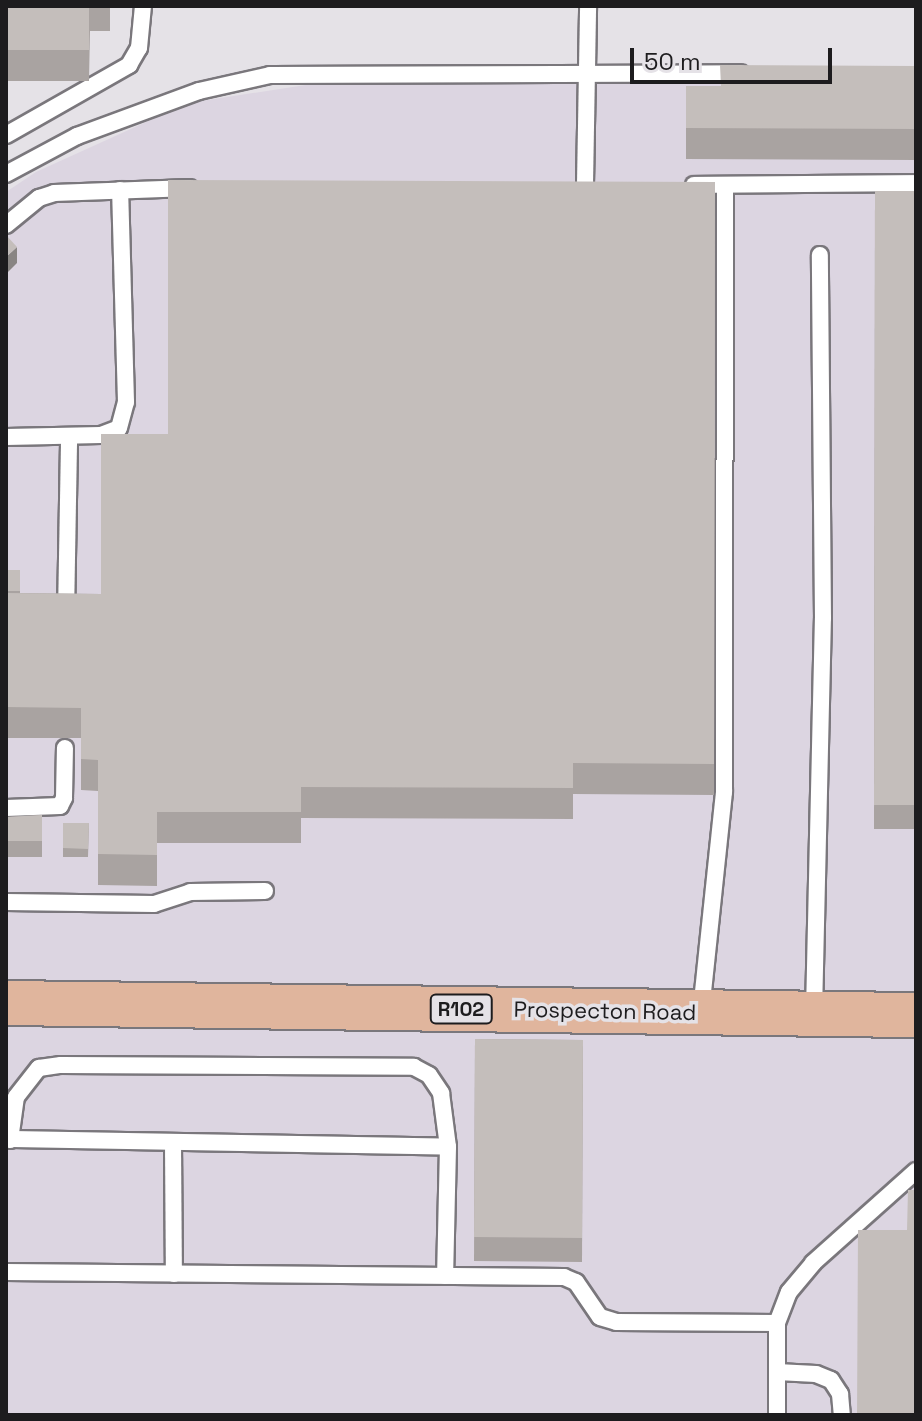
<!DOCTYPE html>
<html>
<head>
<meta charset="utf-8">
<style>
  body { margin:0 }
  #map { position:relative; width:922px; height:1421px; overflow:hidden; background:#e5e2e7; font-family:"Space Grotesk",sans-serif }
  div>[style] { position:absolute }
  .built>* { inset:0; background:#dcd5e1 }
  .roads { filter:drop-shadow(2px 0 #7a777c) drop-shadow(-2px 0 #7a777c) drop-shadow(0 2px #7a777c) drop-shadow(0 -2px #7a777c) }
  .service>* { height:16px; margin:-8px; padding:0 8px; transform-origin:8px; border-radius:8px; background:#fff }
  .primary>* { height:44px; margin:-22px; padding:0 22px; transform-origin:22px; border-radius:22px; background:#e0b59d }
  .wall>* { inset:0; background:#a9a3a1 }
  .shaded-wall>* { inset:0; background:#898583 }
  .building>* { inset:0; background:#c4bebb }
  span { translate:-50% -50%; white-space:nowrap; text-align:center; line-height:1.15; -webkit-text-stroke:7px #e5e2e7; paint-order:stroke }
  .shield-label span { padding:2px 6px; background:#e5e2e7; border:2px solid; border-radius:6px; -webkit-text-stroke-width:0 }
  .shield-label { font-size:20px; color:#1d1c1e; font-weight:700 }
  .street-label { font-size:22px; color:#1d1c1e }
  .frame { position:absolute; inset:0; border:8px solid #1d1c1e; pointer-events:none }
  .scale { position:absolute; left:630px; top:48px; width:202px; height:36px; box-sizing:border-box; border:4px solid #1d1c1e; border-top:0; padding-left:10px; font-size:24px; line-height:28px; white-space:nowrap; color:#1d1c1e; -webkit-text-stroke:6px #e5e2e7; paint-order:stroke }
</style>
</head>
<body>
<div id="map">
  <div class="built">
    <div style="clip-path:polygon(338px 80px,916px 83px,916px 1415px,6px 1415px,6px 192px,36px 172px,188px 103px)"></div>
  </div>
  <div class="roads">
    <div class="service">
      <div style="left:6px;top:135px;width:142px;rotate:-29.6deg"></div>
      <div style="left:129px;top:65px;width:20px;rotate:-60deg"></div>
      <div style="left:139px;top:48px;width:42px;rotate:-84.6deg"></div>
      <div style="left:6px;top:174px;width:81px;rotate:-28.2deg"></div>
      <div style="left:77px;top:136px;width:130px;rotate:-20.2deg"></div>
      <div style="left:199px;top:91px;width:73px;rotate:-12.7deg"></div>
      <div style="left:270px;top:75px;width:471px;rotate:-0.2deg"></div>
      <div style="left:585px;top:184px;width:178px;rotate:-89deg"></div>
      <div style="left:694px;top:185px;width:222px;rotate:-0.5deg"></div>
      <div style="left:6px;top:225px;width:43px;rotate:-39.3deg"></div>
      <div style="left:39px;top:198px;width:16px;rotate:-18deg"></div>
      <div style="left:54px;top:193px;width:136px;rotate:-2.1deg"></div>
      <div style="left:6px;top:437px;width:95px;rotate:-1.2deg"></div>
      <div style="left:101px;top:435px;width:19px;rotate:-21deg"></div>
      <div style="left:119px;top:428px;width:27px;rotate:-75deg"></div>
      <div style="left:126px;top:402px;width:212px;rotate:-91.6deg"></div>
      <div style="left:66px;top:615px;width:179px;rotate:-89deg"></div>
      <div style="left:6px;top:808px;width:54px;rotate:-2.1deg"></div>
      <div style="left:60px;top:806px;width:9px;rotate:-63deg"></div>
      <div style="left:64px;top:798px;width:50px;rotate:-88.9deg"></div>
      <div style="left:6px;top:902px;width:148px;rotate:0.8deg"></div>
      <div style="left:154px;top:904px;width:38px;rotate:-18deg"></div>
      <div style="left:190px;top:892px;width:75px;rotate:-0.8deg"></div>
      <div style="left:701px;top:1011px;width:220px;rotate:-84deg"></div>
      <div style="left:724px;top:792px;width:606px;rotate:-89.91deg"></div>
      <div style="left:814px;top:1012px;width:394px;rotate:-88.7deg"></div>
      <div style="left:823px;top:618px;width:363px;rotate:-90.5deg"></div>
      <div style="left:6px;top:1139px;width:442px;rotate:1deg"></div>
      <div style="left:10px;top:1140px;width:43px;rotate:-82.1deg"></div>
      <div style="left:16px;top:1097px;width:37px;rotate:-52deg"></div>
      <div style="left:39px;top:1068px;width:22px;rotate:-8deg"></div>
      <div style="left:61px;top:1065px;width:353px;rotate:0.3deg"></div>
      <div style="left:414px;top:1067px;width:17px;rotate:28deg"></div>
      <div style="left:429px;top:1075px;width:22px;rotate:56deg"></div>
      <div style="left:441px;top:1093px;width:54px;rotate:82.6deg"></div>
      <div style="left:448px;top:1147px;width:129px;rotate:91.3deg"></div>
      <div style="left:173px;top:1143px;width:131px;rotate:89.6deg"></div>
      <div style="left:6px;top:1272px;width:558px;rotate:0.51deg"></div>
      <div style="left:564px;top:1277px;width:13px;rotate:23deg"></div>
      <div style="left:576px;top:1282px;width:42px;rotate:55.6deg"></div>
      <div style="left:600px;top:1317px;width:17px;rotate:17deg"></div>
      <div style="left:616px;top:1322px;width:161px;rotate:0.4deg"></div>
      <div style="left:777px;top:1323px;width:92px;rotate:90deg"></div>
      <div style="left:777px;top:1323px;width:33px;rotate:-69deg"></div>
      <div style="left:789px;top:1292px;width:38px;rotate:-50deg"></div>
      <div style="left:813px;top:1263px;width:138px;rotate:-41.8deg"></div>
      <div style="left:777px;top:1372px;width:39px;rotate:3deg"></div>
      <div style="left:816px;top:1374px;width:16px;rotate:22deg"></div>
      <div style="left:831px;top:1380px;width:17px;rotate:57deg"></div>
      <div style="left:840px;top:1394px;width:21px;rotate:85deg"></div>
    </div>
    <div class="primary">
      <div style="left:6px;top:1003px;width:910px;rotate:0.76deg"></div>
    </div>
  </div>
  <div class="wall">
    <div style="clip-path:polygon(6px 6px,110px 6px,110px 31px,90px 31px,89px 81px,6px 81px)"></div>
    <div style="clip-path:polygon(916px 66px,916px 160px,686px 159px,686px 86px,721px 86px)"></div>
    <div style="clip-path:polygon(715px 182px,714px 795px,573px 794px,573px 819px,301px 818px,301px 843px,157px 843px,157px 886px,98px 885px,98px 791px,81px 790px,81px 738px,6px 738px,6px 570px,20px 570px,20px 593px,101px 594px,168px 434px)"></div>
    <div style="clip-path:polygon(875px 191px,916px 191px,916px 829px,874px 829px)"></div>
    <div style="clip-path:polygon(42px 815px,42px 857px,6px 857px,6px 817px)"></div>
    <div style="clip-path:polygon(63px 823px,89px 823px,88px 857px,63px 857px)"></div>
    <div style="clip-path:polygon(475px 1039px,583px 1040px,582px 1262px,474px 1261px)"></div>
  </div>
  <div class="shaded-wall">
    <div style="clip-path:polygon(17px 247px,17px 263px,6px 274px,6px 257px)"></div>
  </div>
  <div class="building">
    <div style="clip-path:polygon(6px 6px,89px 6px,89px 50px,6px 50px)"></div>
    <div style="clip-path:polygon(720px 65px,916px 66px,916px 129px,686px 128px,686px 86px,721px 86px)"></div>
    <div style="clip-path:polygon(168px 180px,715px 182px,714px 764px,573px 763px,573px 788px,301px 787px,301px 812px,157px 812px,157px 855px,98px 854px,98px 760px,81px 759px,81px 708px,6px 707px,6px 593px,101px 594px,101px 434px,168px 434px)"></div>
    <div style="clip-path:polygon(875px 191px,916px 191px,916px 805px,874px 805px)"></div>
    <div style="clip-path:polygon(6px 235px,17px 247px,6px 257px)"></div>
    <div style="clip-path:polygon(6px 570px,20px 570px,20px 591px,6px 591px)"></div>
    <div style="clip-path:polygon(42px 815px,42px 841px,6px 841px,6px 817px)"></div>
    <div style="clip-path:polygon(63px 823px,89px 823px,88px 849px,63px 848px)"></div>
    <div style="clip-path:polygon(475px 1039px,583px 1040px,582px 1238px,474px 1237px)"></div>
    <div style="clip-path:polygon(908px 1190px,916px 1190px,916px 1415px,857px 1415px,858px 1230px,907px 1230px)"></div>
  </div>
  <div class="shield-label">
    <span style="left:461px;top:1009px">R102</span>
  </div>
  <div class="street-label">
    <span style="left:605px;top:1011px;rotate:1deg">Prospecton Road</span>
  </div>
  <div class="frame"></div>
  <div class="scale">50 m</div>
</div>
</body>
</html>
